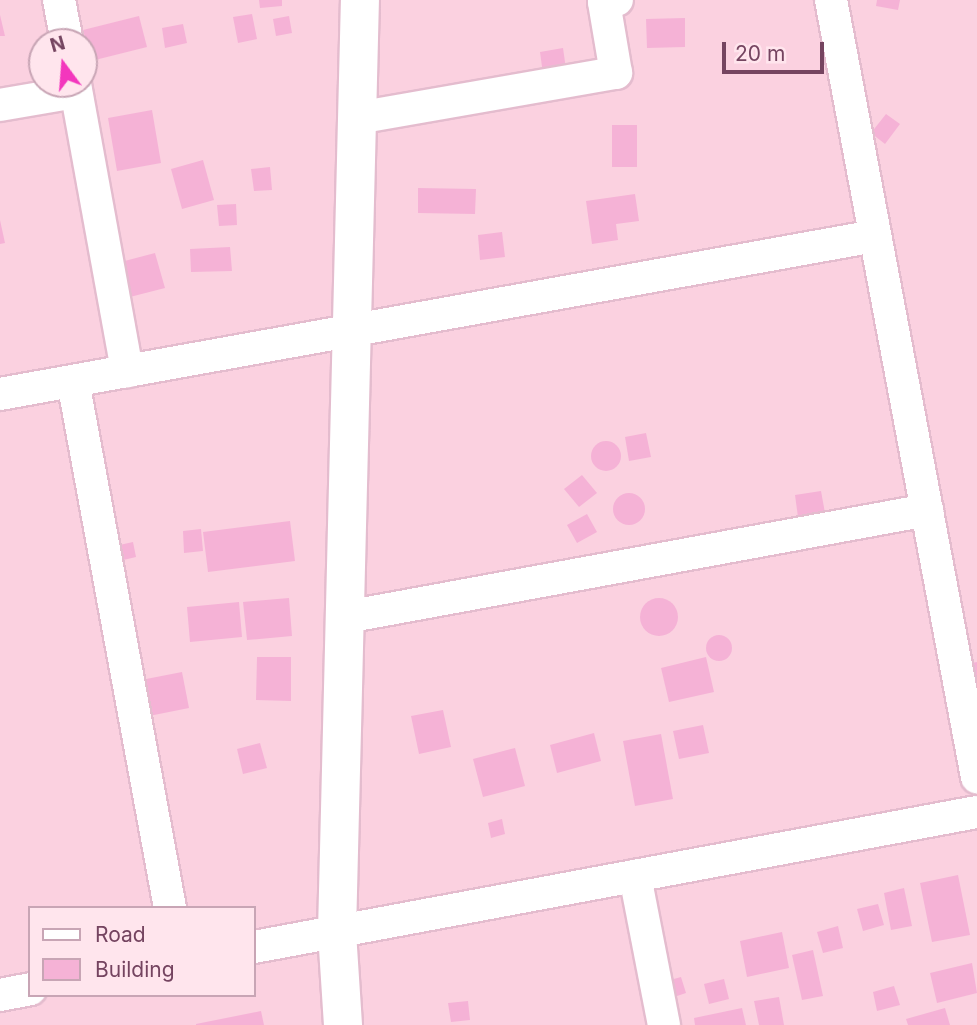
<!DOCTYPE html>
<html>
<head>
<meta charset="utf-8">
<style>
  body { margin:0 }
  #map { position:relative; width:977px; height:1025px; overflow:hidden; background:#fedde7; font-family:Inter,sans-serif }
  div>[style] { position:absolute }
  .residential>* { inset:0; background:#fbd1e0 }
  .building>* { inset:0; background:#f5b2d6 }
  .round { border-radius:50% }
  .roads { filter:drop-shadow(2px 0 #e4bcce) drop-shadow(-2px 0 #e4bcce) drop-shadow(0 2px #e4bcce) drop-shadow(0 -2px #e4bcce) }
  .minor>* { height:32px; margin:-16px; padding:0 16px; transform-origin:16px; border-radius:16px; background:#fff }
  .secondary>* { height:38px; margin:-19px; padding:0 19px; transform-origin:19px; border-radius:19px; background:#fff }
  span { translate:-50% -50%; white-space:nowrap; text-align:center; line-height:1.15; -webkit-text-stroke:7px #ffe5ed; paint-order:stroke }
  .legend { position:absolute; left:28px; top:906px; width:228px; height:91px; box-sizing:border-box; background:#ffe5ed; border:2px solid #c8a5b5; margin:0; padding:9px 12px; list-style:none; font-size:21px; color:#754460 }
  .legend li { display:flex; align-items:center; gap:14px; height:35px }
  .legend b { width:35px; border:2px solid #c8a5b5 }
  .north { position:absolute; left:28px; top:28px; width:70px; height:70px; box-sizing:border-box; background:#ffe5ed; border:2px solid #c8a5b5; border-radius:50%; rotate:344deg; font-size:19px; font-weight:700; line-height:28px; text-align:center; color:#754460 }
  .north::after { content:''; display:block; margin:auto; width:24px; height:32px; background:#f337bd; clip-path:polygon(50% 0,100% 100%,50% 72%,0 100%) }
  .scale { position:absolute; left:722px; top:42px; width:102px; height:32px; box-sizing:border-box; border:4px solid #754460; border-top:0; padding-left:9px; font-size:21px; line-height:24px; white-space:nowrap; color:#754460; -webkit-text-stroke:5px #ffe5ed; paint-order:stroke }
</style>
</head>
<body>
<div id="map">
  <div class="residential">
    <div style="clip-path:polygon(evenodd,0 0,977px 0,977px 1025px,0 1025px,0 0,42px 42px,84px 42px,84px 84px,42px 84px,42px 42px,0 0,30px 908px,254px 908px,254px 995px,30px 995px,30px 908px)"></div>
  </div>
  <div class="building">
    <div style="clip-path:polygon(259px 0,282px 0,282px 6px,260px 8px)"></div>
    <div style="clip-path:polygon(877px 0,900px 0,898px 10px,876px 6px)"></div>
    <div style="clip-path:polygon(252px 14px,257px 39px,238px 43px,233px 17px)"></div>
    <div style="clip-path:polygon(0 15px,5px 36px,0 36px)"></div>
    <div style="clip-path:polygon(139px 16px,147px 47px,91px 61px,83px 30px)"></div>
    <div style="clip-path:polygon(289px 16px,292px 33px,276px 36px,273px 19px)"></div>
    <div style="clip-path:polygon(685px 18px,685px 47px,647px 48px,646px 19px)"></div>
    <div style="clip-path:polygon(183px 24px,187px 43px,165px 48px,162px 28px)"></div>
    <div style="clip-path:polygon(563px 48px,566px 69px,543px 74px,540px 52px)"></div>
    <div style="clip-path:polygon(152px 110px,161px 163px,117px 171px,108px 118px)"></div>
    <div style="clip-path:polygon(886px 114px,900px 124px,885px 144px,871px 133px)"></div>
    <div style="clip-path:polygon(612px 125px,637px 125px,637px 167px,612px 167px)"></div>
    <div style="clip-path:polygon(203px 160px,214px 200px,182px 209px,171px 169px)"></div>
    <div style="clip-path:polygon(270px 167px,272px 190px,254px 191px,251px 169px)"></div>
    <div style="clip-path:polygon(418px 188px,476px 189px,475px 214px,418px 213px)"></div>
    <div style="clip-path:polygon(635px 194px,639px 221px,616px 224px,618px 240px,592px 244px,586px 201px)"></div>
    <div style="clip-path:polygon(236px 204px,237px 225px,219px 226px,217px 205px)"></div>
    <div style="clip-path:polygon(0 220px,5px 243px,0 244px)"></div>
    <div style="clip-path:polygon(502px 232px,505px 257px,480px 260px,478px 235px)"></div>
    <div style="clip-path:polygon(230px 247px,232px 271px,191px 272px,190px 249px)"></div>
    <div style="clip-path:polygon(155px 253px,165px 288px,126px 298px,117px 263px)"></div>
    <div style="clip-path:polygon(646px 433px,651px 457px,629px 461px,625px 437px)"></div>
    <div class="round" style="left:591px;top:441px;width:30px;height:30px"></div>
    <div style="clip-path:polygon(582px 475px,597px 493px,579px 507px,564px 489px)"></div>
    <div style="clip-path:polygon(821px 491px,825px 513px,798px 517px,795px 495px)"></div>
    <div class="round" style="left:613px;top:493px;width:32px;height:32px"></div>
    <div style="clip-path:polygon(587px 514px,597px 532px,577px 543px,567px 525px)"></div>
    <div style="clip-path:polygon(290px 521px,295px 561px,208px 572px,203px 532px)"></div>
    <div style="clip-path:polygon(201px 529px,203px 551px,184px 553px,183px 531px)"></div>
    <div style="clip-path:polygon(133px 542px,136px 557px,119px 561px,115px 546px)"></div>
    <div class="round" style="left:640px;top:598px;width:38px;height:38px"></div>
    <div style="clip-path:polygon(289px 598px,292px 636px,247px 640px,243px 602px)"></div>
    <div style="clip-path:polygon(239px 602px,242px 637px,190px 642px,187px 607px)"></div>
    <div class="round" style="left:706px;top:635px;width:26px;height:26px"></div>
    <div style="clip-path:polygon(257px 657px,291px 657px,291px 701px,256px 700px)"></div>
    <div style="clip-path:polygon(706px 657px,714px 692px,669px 702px,661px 668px)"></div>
    <div style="clip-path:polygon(977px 662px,977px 691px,972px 692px,966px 664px)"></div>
    <div style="clip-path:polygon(182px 672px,189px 708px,149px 716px,141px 680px)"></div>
    <div style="clip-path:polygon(443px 710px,451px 747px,419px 754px,411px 716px)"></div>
    <div style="clip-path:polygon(703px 725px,709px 753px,679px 759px,673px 731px)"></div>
    <div style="clip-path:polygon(594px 733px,601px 761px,557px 773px,550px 745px)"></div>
    <div style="clip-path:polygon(661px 734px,673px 799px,635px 806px,623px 741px)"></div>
    <div style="clip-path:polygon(260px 743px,267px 768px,243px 774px,237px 749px)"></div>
    <div style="clip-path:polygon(515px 748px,525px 786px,483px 797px,473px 759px)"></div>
    <div style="clip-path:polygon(502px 819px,505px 834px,491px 838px,488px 823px)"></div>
    <div style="clip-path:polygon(958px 875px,970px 935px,932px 942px,920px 883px)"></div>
    <div style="clip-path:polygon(904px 888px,912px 926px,891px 930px,884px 893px)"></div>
    <div style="clip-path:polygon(878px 904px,884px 925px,863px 931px,857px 909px)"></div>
    <div style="clip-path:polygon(838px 926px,843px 948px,823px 953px,817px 932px)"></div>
    <div style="clip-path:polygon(782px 932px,789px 968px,747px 977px,740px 941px)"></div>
    <div style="clip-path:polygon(813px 950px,823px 996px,802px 1000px,792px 955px)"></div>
    <div style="clip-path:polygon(972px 963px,977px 993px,937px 1003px,930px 973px)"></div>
    <div style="clip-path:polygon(681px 977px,686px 993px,668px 999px,663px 982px)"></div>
    <div style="clip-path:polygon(724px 979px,729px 999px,709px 1004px,704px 984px)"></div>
    <div style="clip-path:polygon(894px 986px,900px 1005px,877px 1011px,873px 992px)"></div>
    <div style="clip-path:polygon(779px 997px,784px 1025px,759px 1025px,754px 1001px)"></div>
    <div style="clip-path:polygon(468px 1001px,470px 1020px,451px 1022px,448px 1003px)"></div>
    <div style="clip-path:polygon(742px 1008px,746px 1025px,695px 1025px,694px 1018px)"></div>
    <div style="clip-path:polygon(945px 1008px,950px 1025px,908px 1025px,906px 1019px)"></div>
    <div style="clip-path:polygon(261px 1011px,264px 1025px,196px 1025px,196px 1024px)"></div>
  </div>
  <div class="roads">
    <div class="minor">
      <div style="left:59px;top:0;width:43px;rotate:79.2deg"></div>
      <div style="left:831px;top:0;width:791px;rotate:79.36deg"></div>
      <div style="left:75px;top:84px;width:292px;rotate:79.7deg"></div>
      <div style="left:0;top:105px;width:77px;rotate:-9.7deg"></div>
      <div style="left:357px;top:118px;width:263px;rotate:-9.9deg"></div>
      <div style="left:616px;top:73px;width:72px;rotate:-99.6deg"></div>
      <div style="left:604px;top:2px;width:13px;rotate:-9deg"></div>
      <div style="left:73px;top:381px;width:536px;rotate:79.57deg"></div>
      <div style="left:0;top:394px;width:889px;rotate:-10.24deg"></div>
      <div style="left:346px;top:617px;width:591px;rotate:-10.43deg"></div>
      <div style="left:635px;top:876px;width:152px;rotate:79deg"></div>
      <div style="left:254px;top:947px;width:735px;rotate:-10.58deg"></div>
      <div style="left:0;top:995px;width:31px;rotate:-11deg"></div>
    </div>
    <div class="secondary">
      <div style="left:343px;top:1025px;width:93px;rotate:-93.7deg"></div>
      <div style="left:337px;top:932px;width:932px;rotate:-88.59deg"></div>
    </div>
  </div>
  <ul class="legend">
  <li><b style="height:9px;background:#fff"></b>Road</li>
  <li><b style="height:19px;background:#f5b2d6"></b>Building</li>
  </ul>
  <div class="north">N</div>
  <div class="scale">20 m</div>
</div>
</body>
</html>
